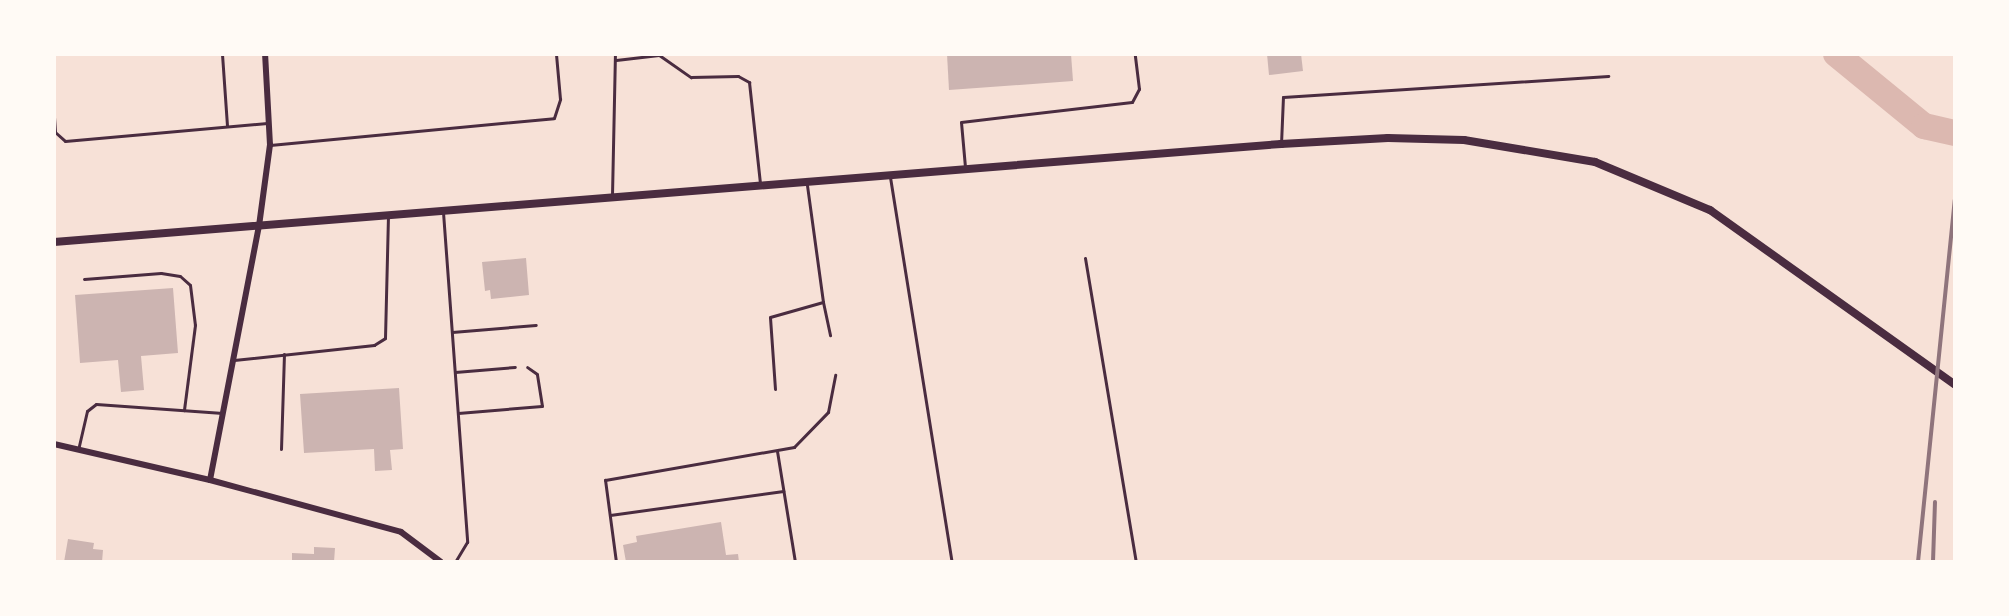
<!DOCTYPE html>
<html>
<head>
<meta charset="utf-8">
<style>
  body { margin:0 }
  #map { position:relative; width:2009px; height:616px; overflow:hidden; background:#f7e1d7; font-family:"PT Sans",sans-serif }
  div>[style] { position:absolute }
  .river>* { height:26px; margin:-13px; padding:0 13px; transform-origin:13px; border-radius:13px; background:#dcb8b0 }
  .building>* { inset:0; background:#ccb4b1 }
  .service>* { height:3px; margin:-1.5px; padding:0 1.5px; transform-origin:1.5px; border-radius:1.5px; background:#4a2c40 }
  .minor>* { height:6px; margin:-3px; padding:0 3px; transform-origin:3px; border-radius:3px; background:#4a2c40 }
  .secondary>* { height:8px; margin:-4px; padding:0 4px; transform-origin:4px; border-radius:4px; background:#4a2c40 }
  .rail>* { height:4px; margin:-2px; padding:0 2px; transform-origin:2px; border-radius:2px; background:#8f747c }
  span { translate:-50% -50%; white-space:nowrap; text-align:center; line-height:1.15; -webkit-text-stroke:6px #fffaf5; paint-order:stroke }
  .frame { position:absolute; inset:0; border:56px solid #fffaf5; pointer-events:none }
</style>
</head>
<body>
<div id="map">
  <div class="river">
    <div style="left:1836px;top:54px;width:114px;rotate:39.3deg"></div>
    <div style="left:1924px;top:126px;width:32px;rotate:13deg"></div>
  </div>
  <div class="building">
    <div style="clip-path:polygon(947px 54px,1071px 54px,1073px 81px,949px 90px)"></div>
    <div style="clip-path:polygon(1267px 54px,1301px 54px,1303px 71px,1269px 75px)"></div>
    <div style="clip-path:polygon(526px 258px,529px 295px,491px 299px,490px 290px,485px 291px,482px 262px)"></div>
    <div style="clip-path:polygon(173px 288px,178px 353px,141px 356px,144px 390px,121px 392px,118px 360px,80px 363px,75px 295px)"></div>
    <div style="clip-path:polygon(399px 388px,403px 449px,390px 450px,392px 470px,375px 471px,374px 449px,304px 453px,300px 394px)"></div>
    <div style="clip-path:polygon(721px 522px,726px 555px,738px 554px,739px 562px,626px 562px,623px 545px,637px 542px,636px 536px)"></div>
    <div style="clip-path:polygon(68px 539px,94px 543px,93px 549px,103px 550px,102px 562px,64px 562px)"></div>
    <div style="clip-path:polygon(314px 547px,335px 548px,334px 562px,292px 562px,292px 553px,314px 554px)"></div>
  </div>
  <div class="service">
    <div style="left:222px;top:54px;width:72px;rotate:86deg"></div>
    <div style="left:616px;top:60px;width:43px;rotate:-6.6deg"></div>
    <div style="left:659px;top:55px;width:39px;rotate:35deg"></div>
    <div style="left:691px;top:77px;width:47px;rotate:-1.2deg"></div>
    <div style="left:738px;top:76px;width:13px;rotate:29deg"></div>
    <div style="left:749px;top:82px;width:103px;rotate:83.8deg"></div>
    <div style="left:54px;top:117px;width:15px;rotate:86deg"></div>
    <div style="left:55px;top:132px;width:13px;rotate:42deg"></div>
    <div style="left:65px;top:141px;width:203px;rotate:-5.1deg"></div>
    <div style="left:1281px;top:144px;width:47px;rotate:-87.6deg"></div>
    <div style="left:1283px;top:97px;width:326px;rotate:-3.7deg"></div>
    <div style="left:270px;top:145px;width:285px;rotate:-5.4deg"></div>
    <div style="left:554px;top:118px;width:20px;rotate:-72deg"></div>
    <div style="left:560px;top:99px;width:45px;rotate:-95.1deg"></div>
    <div style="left:965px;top:167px;width:45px;rotate:-95.1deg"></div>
    <div style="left:961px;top:122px;width:172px;rotate:-6.7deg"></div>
    <div style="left:1132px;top:102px;width:15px;rotate:-62deg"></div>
    <div style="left:1139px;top:89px;width:35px;rotate:-97deg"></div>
    <div style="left:890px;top:177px;width:390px;rotate:80.9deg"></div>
    <div style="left:612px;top:195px;width:141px;rotate:-88.8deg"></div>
    <div style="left:443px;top:212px;width:331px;rotate:85.8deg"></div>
    <div style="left:467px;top:542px;width:23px;rotate:121deg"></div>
    <div style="left:1085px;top:258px;width:308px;rotate:80.5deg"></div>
    <div style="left:84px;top:279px;width:77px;rotate:-4.5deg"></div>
    <div style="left:161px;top:273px;width:19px;rotate:9deg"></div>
    <div style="left:180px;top:276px;width:13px;rotate:42deg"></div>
    <div style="left:190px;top:285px;width:40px;rotate:82.9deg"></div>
    <div style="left:195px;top:325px;width:86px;rotate:97.4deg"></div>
    <div style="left:823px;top:302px;width:34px;rotate:78deg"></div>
    <div style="left:452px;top:332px;width:84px;rotate:-4.8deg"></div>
    <div style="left:234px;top:360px;width:141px;rotate:-6.1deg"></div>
    <div style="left:374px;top:345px;width:13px;rotate:-32deg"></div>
    <div style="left:385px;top:338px;width:122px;rotate:-88.6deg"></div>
    <div style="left:455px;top:372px;width:60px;rotate:-4.8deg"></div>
    <div style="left:775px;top:389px;width:72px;rotate:-94deg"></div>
    <div style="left:770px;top:317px;width:55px;rotate:-15.8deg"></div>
    <div style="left:823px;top:302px;width:118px;rotate:-97.8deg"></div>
    <div style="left:458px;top:413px;width:84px;rotate:-4.8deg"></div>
    <div style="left:542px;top:406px;width:32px;rotate:-99deg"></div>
    <div style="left:537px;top:374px;width:12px;rotate:-145deg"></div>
    <div style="left:281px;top:449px;width:95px;rotate:-88.2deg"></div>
    <div style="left:78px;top:450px;width:40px;rotate:-77deg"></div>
    <div style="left:87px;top:411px;width:11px;rotate:-38deg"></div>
    <div style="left:96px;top:404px;width:127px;rotate:4.1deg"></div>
    <div style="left:777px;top:451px;width:112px;rotate:80.8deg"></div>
    <div style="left:610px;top:515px;width:175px;rotate:-7.9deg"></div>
    <div style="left:616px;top:562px;width:83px;rotate:-97.6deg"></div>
    <div style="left:605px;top:480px;width:192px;rotate:-9.9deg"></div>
    <div style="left:794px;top:447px;width:49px;rotate:-45.8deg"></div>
    <div style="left:828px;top:412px;width:38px;rotate:-79deg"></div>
  </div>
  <div class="minor">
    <div style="left:54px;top:444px;width:160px;rotate:13deg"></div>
    <div style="left:210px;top:480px;width:198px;rotate:15.2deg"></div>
    <div style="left:401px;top:532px;width:50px;rotate:36.9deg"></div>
    <div style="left:210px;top:480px;width:259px;rotate:-79.1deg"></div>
    <div style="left:259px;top:226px;width:82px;rotate:-82.3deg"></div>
    <div style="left:270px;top:145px;width:91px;rotate:-93.1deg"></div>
  </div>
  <div class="secondary">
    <div style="left:54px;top:242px;width:1231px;rotate:-4.57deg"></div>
    <div style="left:1281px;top:144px;width:107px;rotate:-3.2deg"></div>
    <div style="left:1388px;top:138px;width:76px;rotate:1.5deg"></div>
    <div style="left:1464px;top:140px;width:133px;rotate:9.5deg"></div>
    <div style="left:1595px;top:162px;width:125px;rotate:22.7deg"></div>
    <div style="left:1710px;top:210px;width:301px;rotate:35.5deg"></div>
  </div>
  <div class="rail">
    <div style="left:1918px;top:562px;width:364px;rotate:-84.2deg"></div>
    <div style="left:1933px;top:562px;width:60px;rotate:-88.1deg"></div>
  </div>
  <div class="frame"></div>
</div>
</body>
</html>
